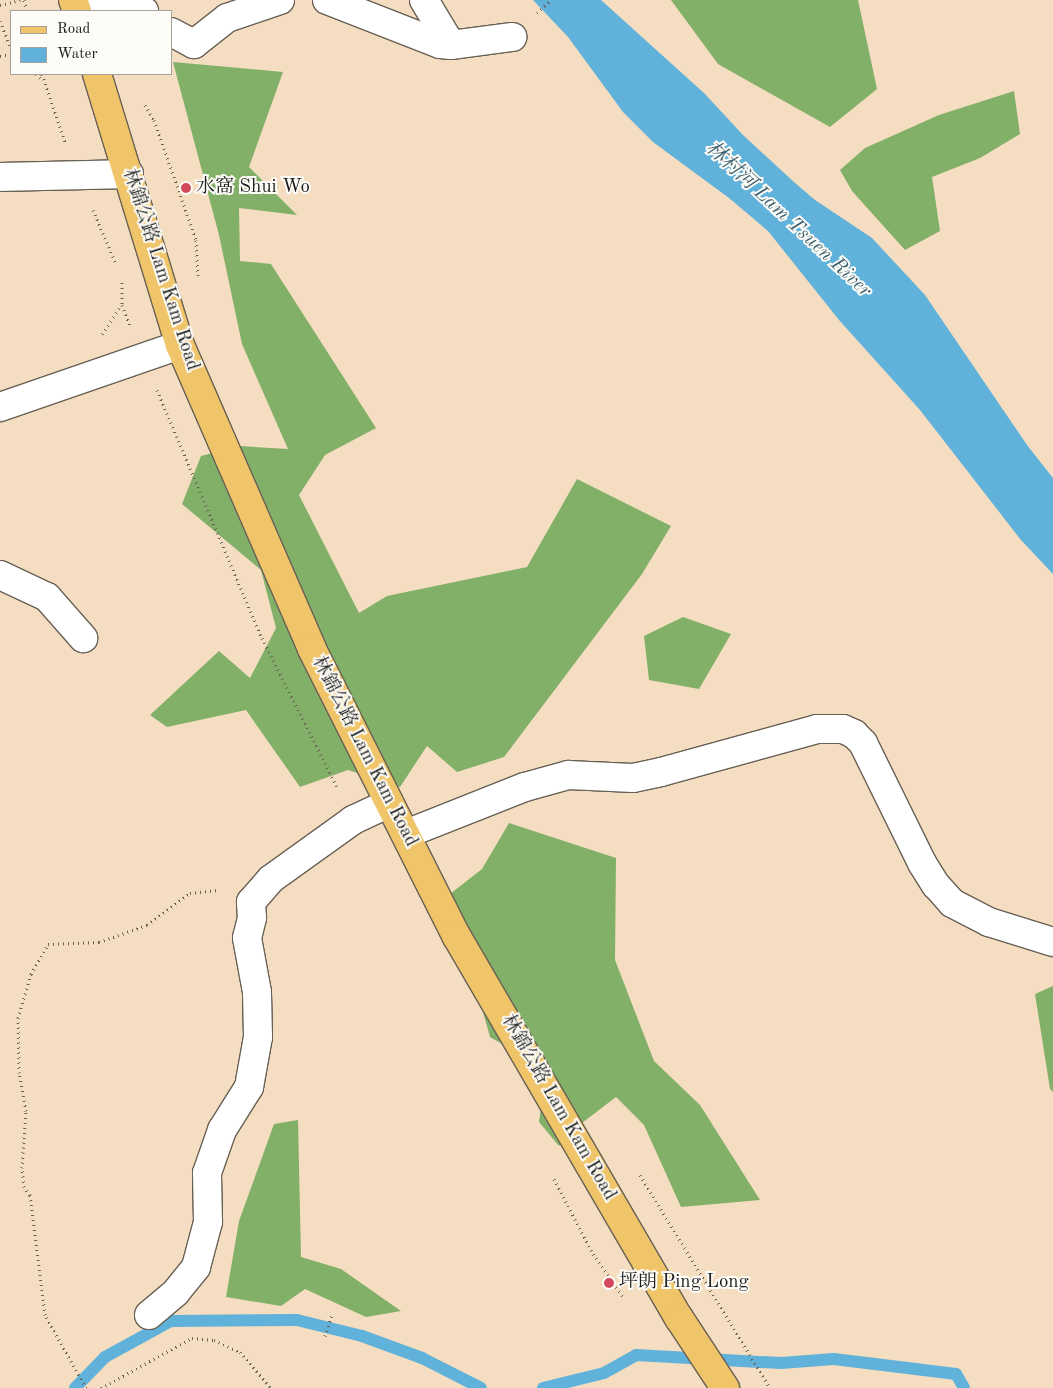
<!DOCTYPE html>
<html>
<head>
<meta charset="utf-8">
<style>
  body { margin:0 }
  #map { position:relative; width:1053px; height:1388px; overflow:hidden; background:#f4ddc0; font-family:"Old Standard TT","Noto Serif TC",serif }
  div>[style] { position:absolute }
  .forest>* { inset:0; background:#83b068 }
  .water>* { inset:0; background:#60b2db }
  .stream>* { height:12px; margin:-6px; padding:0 6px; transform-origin:6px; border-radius:6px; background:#60b2db }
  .path>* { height:3px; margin-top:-1.5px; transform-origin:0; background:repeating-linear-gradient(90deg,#686055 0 1px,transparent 0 5px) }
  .roads { filter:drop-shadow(1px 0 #686055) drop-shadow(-1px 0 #686055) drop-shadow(0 1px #686055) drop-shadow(0 -1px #686055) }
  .minor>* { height:28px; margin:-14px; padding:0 14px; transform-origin:14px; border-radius:14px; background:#fff }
  .major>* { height:28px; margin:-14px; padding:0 14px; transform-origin:14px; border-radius:14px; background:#f0c469 }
  .dots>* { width:14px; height:14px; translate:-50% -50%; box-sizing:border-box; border:2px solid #fdfcf7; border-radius:50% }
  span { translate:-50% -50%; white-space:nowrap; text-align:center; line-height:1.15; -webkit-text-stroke:4px #fdfcf7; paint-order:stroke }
  .poi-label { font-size:19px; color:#1c1c1c }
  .left { translate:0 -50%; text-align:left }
  .street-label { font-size:19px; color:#1c1c1c }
  .water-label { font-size:20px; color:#3b6072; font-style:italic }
  .legend { position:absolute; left:10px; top:10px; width:162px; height:65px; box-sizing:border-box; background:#fdfcf7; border:1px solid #a3a29f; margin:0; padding:6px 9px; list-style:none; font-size:15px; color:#1c1c1c }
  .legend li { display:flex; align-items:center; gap:10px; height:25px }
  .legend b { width:25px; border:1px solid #a3a29f }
</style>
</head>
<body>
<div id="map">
  <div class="forest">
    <div style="clip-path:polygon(671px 0,858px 0,877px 89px,830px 127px,718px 64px)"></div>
    <div style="clip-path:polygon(173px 62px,283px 72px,249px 167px,297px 215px,239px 208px,240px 261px,271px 264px,376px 428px,325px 455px,299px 495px,359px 613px,387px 596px,527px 567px,577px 479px,671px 526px,642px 574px,504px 757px,457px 772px,427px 746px,400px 787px,348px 770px,300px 787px,246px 710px,167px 727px,150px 715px,219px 651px,250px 678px,276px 628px,261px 570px,182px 504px,201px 456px,240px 446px,288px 449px,242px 344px,219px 235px)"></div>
    <div style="clip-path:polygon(1014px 91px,1020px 134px,980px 158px,932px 177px,940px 231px,905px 250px,852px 191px,840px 170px,865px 148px,939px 115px)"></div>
    <div style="clip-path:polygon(683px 617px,731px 634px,699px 689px,649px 680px,644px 636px)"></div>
    <div style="clip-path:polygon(509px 823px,616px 858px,615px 960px,654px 1061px,700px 1105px,760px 1200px,681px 1207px,644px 1125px,616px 1097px,582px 1123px,559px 1146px,539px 1122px,546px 1069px,490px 1037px,450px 894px,482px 869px)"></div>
    <div style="clip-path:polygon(1053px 986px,1053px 1092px,1050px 1089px,1035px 994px)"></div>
    <div style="clip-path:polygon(298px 1120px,301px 1257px,341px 1269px,401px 1311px,366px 1317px,305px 1289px,281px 1306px,226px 1297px,239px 1221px,274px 1124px)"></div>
  </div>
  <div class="water">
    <div style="clip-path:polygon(533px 0,601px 0,704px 93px,743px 135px,795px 183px,815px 200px,872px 238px,925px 295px,1027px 445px,1053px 478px,1053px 574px,1021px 540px,920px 410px,839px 320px,768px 231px,729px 198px,653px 142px,623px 112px,568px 37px)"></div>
  </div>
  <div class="stream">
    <div style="left:75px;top:1388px;width:43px;rotate:-45.9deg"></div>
    <div style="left:105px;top:1357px;width:75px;rotate:-28.6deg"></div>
    <div style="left:171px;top:1321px;width:126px;rotate:-0.5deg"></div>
    <div style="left:297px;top:1320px;width:67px;rotate:13.8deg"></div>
    <div style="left:362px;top:1336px;width:64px;rotate:20.1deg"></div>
    <div style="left:422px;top:1358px;width:66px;rotate:27deg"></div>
    <div style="left:543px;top:1388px;width:63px;rotate:-13.8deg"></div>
    <div style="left:604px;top:1373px;width:37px;rotate:-29deg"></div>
    <div style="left:636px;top:1355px;width:145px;rotate:3.2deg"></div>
    <div style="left:781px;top:1363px;width:53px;rotate:-4.3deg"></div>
    <div style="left:834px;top:1359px;width:123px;rotate:7deg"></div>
    <div style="left:956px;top:1374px;width:16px;rotate:60deg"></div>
  </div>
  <div class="path">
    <div style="left:24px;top:0;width:11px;rotate:75deg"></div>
    <div style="left:0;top:5px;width:21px;rotate:-14deg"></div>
    <div style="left:537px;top:13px;width:19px;rotate:-43deg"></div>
    <div style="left:0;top:21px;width:29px;rotate:68deg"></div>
    <div style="left:0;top:56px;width:11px;rotate:-10deg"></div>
    <div style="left:36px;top:74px;width:8px;rotate:45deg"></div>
    <div style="left:42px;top:74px;width:72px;rotate:71.3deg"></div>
    <div style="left:145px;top:105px;width:17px;rotate:59deg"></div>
    <div style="left:154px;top:120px;width:127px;rotate:70.7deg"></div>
    <div style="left:196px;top:240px;width:36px;rotate:87deg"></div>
    <div style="left:93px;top:210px;width:59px;rotate:66.9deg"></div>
    <div style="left:122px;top:282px;width:23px;rotate:90deg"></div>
    <div style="left:122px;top:305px;width:22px;rotate:69deg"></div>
    <div style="left:102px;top:334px;width:34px;rotate:-56deg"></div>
    <div style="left:157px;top:390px;width:269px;rotate:67.1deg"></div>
    <div style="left:262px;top:638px;width:169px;rotate:63.3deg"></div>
    <div style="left:640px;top:1175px;width:250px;rotate:58.6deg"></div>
    <div style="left:554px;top:1179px;width:85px;rotate:62.5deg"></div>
    <div style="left:593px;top:1254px;width:54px;rotate:54.8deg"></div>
    <div style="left:325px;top:1336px;width:23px;rotate:-72deg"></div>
    <div style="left:86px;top:1388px;width:84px;rotate:-119.3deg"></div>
    <div style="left:45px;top:1315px;width:121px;rotate:-97.1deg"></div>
    <div style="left:30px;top:1195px;width:10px;rotate:-127deg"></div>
    <div style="left:24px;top:1187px;width:19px;rotate:-96deg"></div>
    <div style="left:22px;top:1168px;width:57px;rotate:-86deg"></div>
    <div style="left:26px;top:1111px;width:39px;rotate:-100deg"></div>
    <div style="left:19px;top:1073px;width:55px;rotate:-91deg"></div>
    <div style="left:18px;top:1018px;width:46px;rotate:-73.5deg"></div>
    <div style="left:31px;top:974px;width:34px;rotate:-60deg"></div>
    <div style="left:48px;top:944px;width:51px;rotate:-2.2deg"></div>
    <div style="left:99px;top:942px;width:51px;rotate:-19.5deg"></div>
    <div style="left:147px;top:925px;width:54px;rotate:-36.7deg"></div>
    <div style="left:190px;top:893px;width:30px;rotate:-6deg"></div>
    <div style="left:101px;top:1388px;width:104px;rotate:-28.8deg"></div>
    <div style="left:192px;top:1338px;width:22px;rotate:5deg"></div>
    <div style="left:214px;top:1340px;width:29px;rotate:25deg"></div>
    <div style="left:240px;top:1352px;width:48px;rotate:49.3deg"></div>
  </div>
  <div class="roads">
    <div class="minor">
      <div style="left:327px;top:0;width:121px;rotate:21.3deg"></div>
      <div style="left:440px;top:44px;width:11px;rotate:5deg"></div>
      <div style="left:451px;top:45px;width:62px;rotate:-7.5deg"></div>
      <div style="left:424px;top:0;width:52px;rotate:59deg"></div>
      <div style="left:91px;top:11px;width:38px;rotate:-15deg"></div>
      <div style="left:128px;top:1px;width:19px;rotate:32deg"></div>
      <div style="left:171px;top:32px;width:26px;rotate:28deg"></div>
      <div style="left:194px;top:44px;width:42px;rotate:-38.2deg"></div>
      <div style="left:227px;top:18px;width:56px;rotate:-18.8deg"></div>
      <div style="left:0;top:177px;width:129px;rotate:-1.3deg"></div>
      <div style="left:0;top:407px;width:190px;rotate:-19deg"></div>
      <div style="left:0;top:575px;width:52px;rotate:25.1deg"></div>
      <div style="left:47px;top:597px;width:55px;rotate:48.7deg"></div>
      <div style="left:406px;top:834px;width:128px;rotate:-21.6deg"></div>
      <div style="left:525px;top:787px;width:45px;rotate:-15.6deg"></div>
      <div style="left:568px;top:775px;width:65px;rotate:2.6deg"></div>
      <div style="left:633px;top:778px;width:29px;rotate:-12deg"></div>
      <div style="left:661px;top:772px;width:162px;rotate:-15.4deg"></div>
      <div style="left:817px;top:729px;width:26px"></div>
      <div style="left:843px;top:729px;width:12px;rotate:24deg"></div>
      <div style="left:854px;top:734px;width:13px;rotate:45deg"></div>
      <div style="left:863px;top:743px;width:134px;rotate:63.8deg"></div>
      <div style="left:922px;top:863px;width:26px;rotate:58deg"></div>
      <div style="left:936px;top:885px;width:24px;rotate:48deg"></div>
      <div style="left:952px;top:903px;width:42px;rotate:27.2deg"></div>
      <div style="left:989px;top:922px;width:67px;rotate:17.4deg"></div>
      <div style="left:149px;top:1315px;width:35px;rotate:-40deg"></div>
      <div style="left:176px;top:1292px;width:32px;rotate:-51deg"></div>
      <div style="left:196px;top:1267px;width:47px;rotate:-75.1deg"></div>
      <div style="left:208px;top:1222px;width:49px;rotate:-91.2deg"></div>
      <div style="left:207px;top:1173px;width:46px;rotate:-70.8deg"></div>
      <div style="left:222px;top:1130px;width:51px;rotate:-57.9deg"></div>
      <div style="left:249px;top:1087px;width:51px;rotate:-79.8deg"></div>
      <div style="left:258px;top:1037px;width:45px;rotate:-91.3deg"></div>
      <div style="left:257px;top:992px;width:55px;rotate:-100.5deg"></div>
      <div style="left:247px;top:938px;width:21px;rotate:-76deg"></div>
      <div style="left:252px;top:918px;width:16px;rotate:-94deg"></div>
      <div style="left:251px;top:902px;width:30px;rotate:-49deg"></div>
      <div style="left:271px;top:879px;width:101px;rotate:-35.7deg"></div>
      <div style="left:353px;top:820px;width:40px;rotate:-25deg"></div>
    </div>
    <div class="major">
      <div style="left:73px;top:0;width:12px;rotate:70deg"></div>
      <div style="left:97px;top:74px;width:283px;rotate:73deg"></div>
      <div style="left:180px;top:345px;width:331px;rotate:66.5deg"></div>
      <div style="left:312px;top:649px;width:322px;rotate:63.3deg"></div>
      <div style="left:457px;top:937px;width:441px;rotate:59.8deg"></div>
      <div style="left:679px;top:1318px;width:84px;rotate:56.7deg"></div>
    </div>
  </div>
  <div class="dots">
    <div style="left:186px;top:188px;background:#d1495b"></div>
    <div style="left:609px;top:1283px;background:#d1495b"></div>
  </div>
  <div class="poi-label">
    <span class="left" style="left:196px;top:188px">水窩 Shui Wo</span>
    <span class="left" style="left:619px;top:1283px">坪朗 Ping Long</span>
  </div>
  <div class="street-label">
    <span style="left:160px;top:270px;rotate:72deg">林錦公路 Lam Kam Road</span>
    <span style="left:364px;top:752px;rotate:63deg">林錦公路 Lam Kam Road</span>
    <span style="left:558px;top:1108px;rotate:60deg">林錦公路 Lam Kam Road</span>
  </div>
  <div class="water-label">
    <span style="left:788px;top:220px;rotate:43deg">林村河 Lam Tsuen River</span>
  </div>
  <ul class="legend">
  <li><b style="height:6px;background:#f0c469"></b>Road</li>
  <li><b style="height:14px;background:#60b2db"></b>Water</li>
  </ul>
</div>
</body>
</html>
